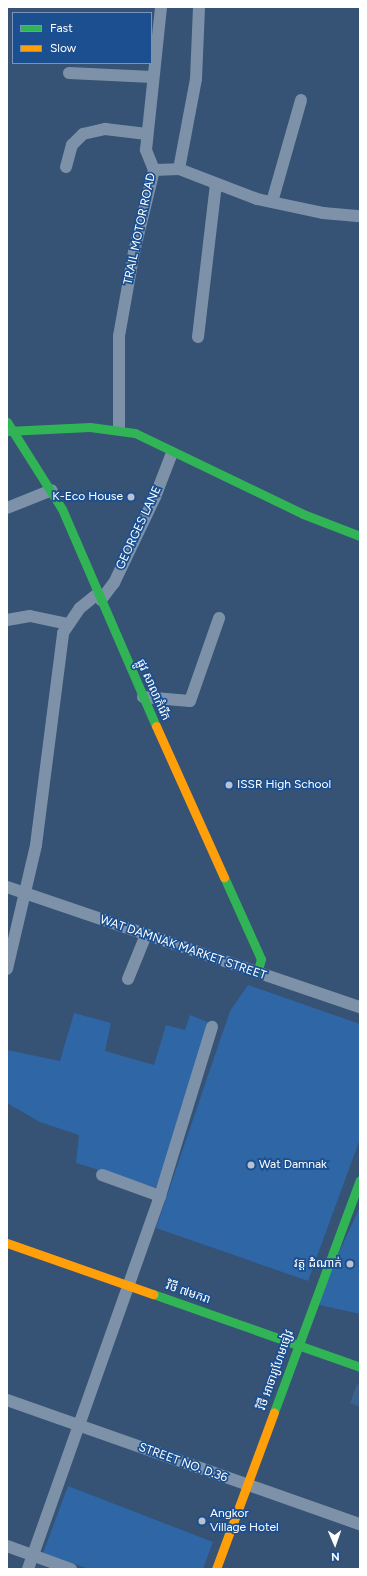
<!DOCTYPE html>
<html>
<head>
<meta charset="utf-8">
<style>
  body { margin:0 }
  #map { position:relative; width:367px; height:1576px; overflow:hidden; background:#365274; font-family:Figtree,"Noto Sans Khmer",sans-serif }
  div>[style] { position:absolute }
  .green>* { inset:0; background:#2f66a5 }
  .water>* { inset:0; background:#3b618d }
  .street>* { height:12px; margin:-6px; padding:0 6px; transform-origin:6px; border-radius:6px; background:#7d92a8 }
  .fast>* { height:9px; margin:-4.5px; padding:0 4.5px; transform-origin:4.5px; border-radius:4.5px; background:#30b455 }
  .slow>* { height:9px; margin:-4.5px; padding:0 4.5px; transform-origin:4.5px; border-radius:4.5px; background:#ff9f0a }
  .dots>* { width:11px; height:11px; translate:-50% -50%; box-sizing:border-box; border:2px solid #1b4f8f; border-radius:50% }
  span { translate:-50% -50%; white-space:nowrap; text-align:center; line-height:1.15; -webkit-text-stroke:3.5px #1b4f8f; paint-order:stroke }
  .street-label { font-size:12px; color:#fff }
  .poi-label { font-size:12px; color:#fff }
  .right { translate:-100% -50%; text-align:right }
  .left { translate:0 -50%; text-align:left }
  .frame { position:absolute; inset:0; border:8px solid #fff; pointer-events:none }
  .legend { position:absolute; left:12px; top:12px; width:140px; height:52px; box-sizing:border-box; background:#1b4f8f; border:1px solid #7695bc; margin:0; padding:5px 7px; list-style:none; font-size:12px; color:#fff }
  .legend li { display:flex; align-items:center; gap:8px; height:20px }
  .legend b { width:20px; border:1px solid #7695bc }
  .north { position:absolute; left:315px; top:1524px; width:40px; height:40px; -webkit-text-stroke:3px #1b4f8f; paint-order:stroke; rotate:178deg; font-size:11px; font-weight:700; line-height:16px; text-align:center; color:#fff }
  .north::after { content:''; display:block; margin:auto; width:14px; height:18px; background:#fff; clip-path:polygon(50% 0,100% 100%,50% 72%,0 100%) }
</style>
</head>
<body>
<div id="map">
  <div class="green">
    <div style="clip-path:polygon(248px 985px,360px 1024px,360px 1139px,308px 1281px,156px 1228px,230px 1011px)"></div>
    <div style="clip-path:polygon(74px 1013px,111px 1023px,105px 1051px,154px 1065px,166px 1025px,185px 1030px,190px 1015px,208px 1022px,158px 1188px,76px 1163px,79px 1135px,40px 1122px,7px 1103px,7px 1050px,60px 1061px)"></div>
    <div style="clip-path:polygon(360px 1207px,360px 1314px,315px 1304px)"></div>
    <div style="clip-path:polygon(68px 1486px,213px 1542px,203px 1569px,89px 1569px,43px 1553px)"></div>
  </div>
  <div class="water">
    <div style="clip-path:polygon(357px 1384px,360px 1385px,360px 1407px,350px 1403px)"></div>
  </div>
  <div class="street">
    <div style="left:69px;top:73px;width:83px;rotate:2.8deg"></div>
    <div style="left:66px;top:167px;width:23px;rotate:-75deg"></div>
    <div style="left:72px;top:145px;width:16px;rotate:-45deg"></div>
    <div style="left:83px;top:134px;width:23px;rotate:-13deg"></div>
    <div style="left:105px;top:129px;width:42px;rotate:6.8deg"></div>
    <div style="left:179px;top:169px;width:92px;rotate:-79.3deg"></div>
    <div style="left:196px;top:79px;width:72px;rotate:-87.6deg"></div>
    <div style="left:154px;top:170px;width:25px;rotate:-2deg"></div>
    <div style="left:179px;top:169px;width:84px;rotate:21deg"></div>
    <div style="left:257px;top:199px;width:67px;rotate:12deg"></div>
    <div style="left:323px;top:213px;width:37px;rotate:5deg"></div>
    <div style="left:272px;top:202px;width:106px;rotate:-74.1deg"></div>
    <div style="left:198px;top:337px;width:154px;rotate:-83.3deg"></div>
    <div style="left:119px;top:429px;width:93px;rotate:-90deg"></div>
    <div style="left:119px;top:336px;width:85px;rotate:-79.9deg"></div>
    <div style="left:134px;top:252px;width:84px;rotate:-76.3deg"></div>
    <div style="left:154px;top:170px;width:22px;rotate:-112deg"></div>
    <div style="left:146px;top:150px;width:144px;rotate:-84deg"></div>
    <div style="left:7px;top:508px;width:48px;rotate:-21.8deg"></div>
    <div style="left:101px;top:600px;width:21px;rotate:-53deg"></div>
    <div style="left:114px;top:583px;width:95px;rotate:-64.5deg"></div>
    <div style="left:155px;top:497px;width:47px;rotate:-68.9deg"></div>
    <div style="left:7px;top:620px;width:23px;rotate:-10deg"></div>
    <div style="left:30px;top:616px;width:38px;rotate:12deg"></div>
    <div style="left:143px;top:697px;width:47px;rotate:4.9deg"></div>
    <div style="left:190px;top:701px;width:88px;rotate:-70.7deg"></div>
    <div style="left:7px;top:887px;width:373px;rotate:18.8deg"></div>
    <div style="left:7px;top:969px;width:127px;rotate:-76.8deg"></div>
    <div style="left:36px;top:845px;width:214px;rotate:-82.7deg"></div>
    <div style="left:63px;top:633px;width:30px;rotate:-56deg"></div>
    <div style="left:80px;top:608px;width:22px;rotate:-39deg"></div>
    <div style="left:128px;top:979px;width:48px;rotate:-67.8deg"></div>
    <div style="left:102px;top:1175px;width:62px;rotate:19.9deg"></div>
    <div style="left:7px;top:1400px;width:374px;rotate:19.4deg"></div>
    <div style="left:7px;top:1546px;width:68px;rotate:19.8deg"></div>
    <div style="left:28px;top:1569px;width:396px;rotate:-70.5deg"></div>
    <div style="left:160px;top:1196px;width:177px;rotate:-72.9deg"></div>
  </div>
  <div class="fast">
    <div style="left:7px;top:422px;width:103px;rotate:57.7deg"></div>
    <div style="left:62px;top:509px;width:236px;rotate:66.6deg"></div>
    <div style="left:7px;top:431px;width:83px;rotate:-2.8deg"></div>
    <div style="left:90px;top:427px;width:45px;rotate:7.6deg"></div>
    <div style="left:135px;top:433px;width:187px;rotate:25.7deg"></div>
    <div style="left:303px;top:514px;width:61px;rotate:21.1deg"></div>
    <div style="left:224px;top:877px;width:90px;rotate:65.7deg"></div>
    <div style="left:261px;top:959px;width:15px;rotate:106deg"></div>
    <div style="left:153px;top:1294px;width:219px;rotate:19.4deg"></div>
    <div style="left:274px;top:1412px;width:247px;rotate:-69.7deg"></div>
  </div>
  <div class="slow">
    <div style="left:156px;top:726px;width:166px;rotate:65.8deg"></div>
    <div style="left:7px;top:1243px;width:155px;rotate:19.3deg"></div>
    <div style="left:216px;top:1569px;width:167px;rotate:-69.7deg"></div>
  </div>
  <div class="dots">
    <div style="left:131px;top:497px;background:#b9c2ce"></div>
    <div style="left:229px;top:785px;background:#b9c2ce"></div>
    <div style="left:251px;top:1165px;background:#b9c2ce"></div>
    <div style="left:350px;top:1264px;background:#b9c2ce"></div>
    <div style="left:202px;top:1521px;background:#b9c2ce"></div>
  </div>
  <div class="street-label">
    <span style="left:140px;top:229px;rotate:-78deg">TRAIL MOTOR ROAD</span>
    <span style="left:139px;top:528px;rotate:-65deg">GEORGES LANE</span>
    <span style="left:153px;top:690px;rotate:66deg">ផ្លូវ សាលាកំរើក</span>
    <span style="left:183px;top:948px;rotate:19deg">WAT DAMNAK MARKET STREET</span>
    <span style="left:188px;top:1293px;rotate:19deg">វិថី ៧មករា</span>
    <span style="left:276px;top:1370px;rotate:-70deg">វិថី អាចារ្យហែមចៀវ</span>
    <span style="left:183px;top:1463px;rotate:20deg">STREET NO. D.36</span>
  </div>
  <div class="poi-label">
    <span class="right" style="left:123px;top:497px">K-Eco House</span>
    <span class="left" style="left:237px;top:785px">ISSR High School</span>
    <span class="left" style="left:259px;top:1165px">Wat Damnak</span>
    <span class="right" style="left:342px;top:1264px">វត្ត ដំំណាក់</span>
    <span class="left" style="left:210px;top:1521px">Angkor<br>Village Hotel</span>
  </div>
  <div class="frame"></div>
  <ul class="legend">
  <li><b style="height:5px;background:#30b455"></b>Fast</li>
  <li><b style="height:5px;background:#ff9f0a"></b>Slow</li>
  </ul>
  <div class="north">N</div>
</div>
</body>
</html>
